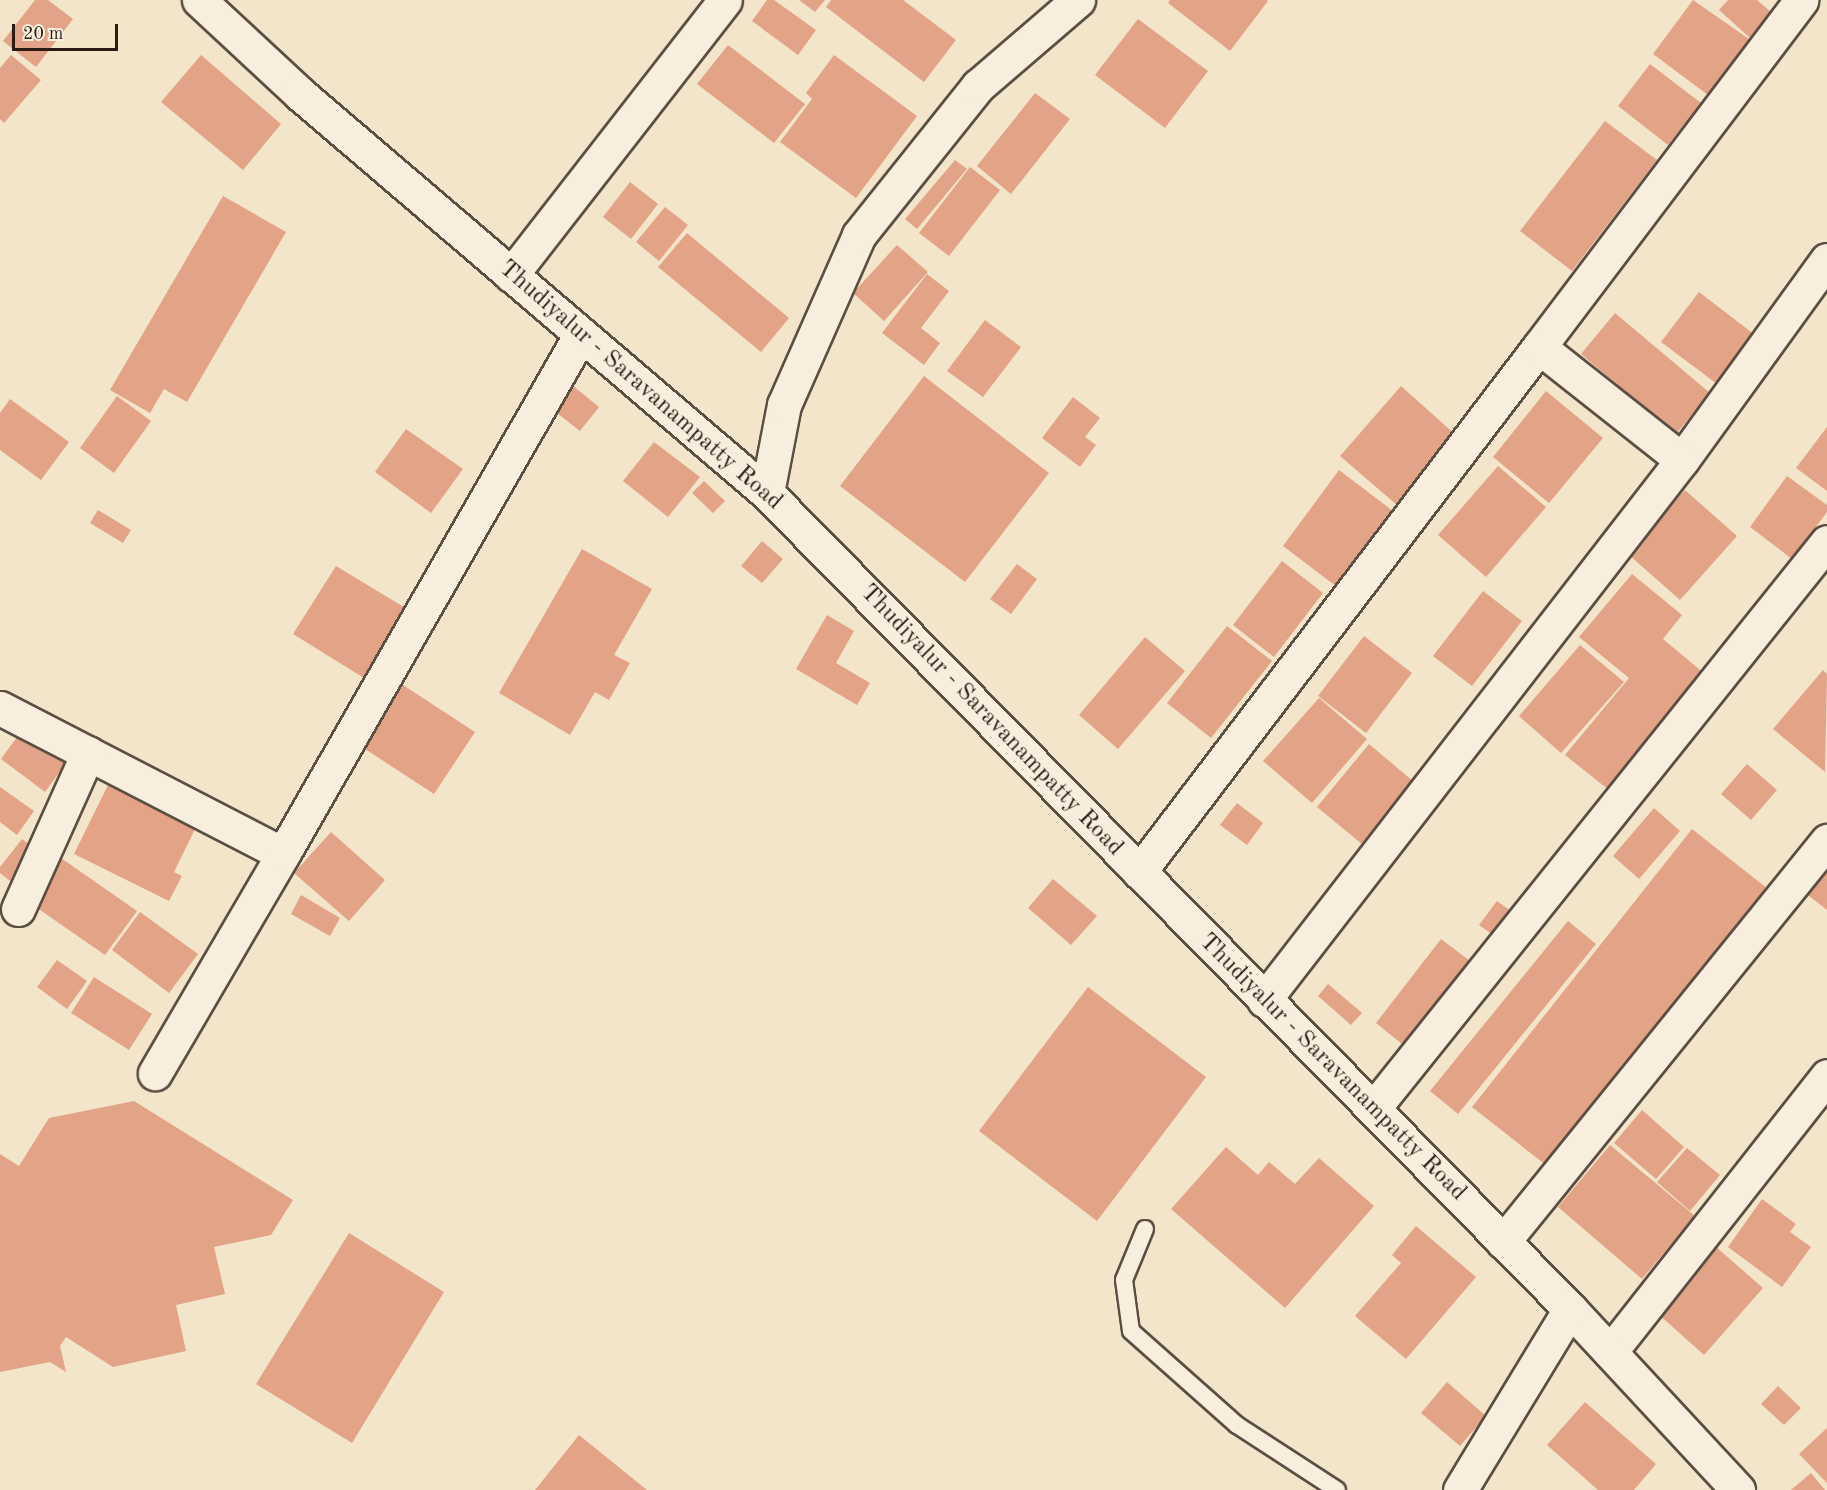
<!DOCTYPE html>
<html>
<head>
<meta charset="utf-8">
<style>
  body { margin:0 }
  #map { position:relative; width:1827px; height:1490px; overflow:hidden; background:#f2e5ca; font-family:"Old Standard TT",serif }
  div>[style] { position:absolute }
  .building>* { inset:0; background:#e3a387 }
  .roads { filter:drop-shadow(2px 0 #5b4e42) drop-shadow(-2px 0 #5b4e42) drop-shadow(0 2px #5b4e42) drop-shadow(0 -2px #5b4e42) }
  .service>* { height:16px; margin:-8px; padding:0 8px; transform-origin:8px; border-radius:8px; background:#f7eedd }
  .minor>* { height:33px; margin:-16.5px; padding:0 16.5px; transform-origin:16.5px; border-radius:16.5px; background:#f7eedd }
  .secondary>* { height:33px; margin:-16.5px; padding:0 16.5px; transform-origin:16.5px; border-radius:16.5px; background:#f7eedd }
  span { translate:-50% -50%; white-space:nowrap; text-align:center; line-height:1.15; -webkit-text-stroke:4.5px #f7eedd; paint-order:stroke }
  .street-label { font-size:24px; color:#291b14 }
  .scale { position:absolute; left:12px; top:24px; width:106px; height:27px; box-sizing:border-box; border:3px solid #291b14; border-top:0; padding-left:8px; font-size:18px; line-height:21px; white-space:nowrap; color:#291b14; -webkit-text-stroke:4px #f7eedd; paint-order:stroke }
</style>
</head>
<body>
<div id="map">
  <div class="building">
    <div style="clip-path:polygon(35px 0,48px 0,73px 19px,36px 67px,3px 41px)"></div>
    <div style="clip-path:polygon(767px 0,774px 0,816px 30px,798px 55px,752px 21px)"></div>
    <div style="clip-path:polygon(799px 0,825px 0,815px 12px)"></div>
    <div style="clip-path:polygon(831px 0,903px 0,956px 40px,924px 82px,826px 7px)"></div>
    <div style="clip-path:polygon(1170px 0,1266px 0,1268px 1px,1230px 51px,1168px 3px)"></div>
    <div style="clip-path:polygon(1693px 0,1749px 39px,1708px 95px,1653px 54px)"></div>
    <div style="clip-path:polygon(1728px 0,1757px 0,1772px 13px,1750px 38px,1719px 10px)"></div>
    <div style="clip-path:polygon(1138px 19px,1208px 71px,1165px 128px,1095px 75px)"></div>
    <div style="clip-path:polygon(728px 45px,805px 104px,774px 143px,697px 84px)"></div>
    <div style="clip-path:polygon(11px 55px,41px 80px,4px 123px,0 119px,0 68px)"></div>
    <div style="clip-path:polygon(201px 55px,281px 124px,243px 170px,161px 102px)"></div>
    <div style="clip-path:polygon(834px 55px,917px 116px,856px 198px,780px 142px,812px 99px,806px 93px)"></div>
    <div style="clip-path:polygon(1650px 64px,1701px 103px,1668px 145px,1618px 106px)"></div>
    <div style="clip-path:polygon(1035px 93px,1070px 119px,1011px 194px,977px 166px)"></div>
    <div style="clip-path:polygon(1605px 121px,1657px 160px,1572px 271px,1520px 231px)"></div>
    <div style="clip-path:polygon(955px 160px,967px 169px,917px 229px,905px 219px)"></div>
    <div style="clip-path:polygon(970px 167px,1000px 190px,949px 256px,919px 233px)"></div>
    <div style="clip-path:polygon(630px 182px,658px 204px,631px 239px,603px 217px)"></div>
    <div style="clip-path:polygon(223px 196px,286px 232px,187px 402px,164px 389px,150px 413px,110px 390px)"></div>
    <div style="clip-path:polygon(665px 207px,688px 225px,659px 261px,636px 242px)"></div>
    <div style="clip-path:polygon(687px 233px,789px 318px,761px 352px,658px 267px)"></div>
    <div style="clip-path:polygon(897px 245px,928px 272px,884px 321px,853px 293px)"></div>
    <div style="clip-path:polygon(927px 274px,949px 291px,921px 328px,940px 343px,924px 365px,882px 333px)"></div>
    <div style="clip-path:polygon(1699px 292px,1755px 335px,1717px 384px,1661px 342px)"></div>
    <div style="clip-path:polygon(1615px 313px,1710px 393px,1676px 434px,1581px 354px)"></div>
    <div style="clip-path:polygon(985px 320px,1021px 347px,983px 397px,947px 371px)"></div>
    <div style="clip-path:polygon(924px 376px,1049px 473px,965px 582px,840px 486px)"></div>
    <div style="clip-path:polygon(572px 385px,599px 407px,580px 431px,553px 410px)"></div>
    <div style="clip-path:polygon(1401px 386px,1458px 437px,1398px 506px,1340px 456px)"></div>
    <div style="clip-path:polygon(1546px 391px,1603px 438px,1549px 503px,1493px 457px)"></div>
    <div style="clip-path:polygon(117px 396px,151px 421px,114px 473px,80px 448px)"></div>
    <div style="clip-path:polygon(1073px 397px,1100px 418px,1085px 437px,1096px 445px,1080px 467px,1042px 438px)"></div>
    <div style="clip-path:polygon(10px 399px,69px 442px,41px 480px,0 450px,0 413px)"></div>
    <div style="clip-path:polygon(1827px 427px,1827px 491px,1796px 468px)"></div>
    <div style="clip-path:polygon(406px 429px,463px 469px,431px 513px,375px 472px)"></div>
    <div style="clip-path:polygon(654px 442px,700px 477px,668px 517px,623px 481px)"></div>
    <div style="clip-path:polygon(1498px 466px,1546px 507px,1486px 577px,1438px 535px)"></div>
    <div style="clip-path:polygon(1339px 470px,1397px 514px,1341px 590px,1283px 546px)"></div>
    <div style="clip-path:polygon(1787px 476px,1827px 505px,1827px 512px,1792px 559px,1750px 527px)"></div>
    <div style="clip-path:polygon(704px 481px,725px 501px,713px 513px,692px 493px)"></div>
    <div style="clip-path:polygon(1685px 490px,1737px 536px,1680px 600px,1628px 554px)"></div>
    <div style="clip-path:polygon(98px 510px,131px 530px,123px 543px,90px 523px)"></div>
    <div style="clip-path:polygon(762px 541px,783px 559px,762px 583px,741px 566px)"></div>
    <div style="clip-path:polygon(582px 549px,652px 589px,614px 655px,630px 663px,609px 700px,595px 692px,570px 735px,499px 693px)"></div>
    <div style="clip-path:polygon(1282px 561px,1323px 593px,1274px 657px,1233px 625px)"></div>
    <div style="clip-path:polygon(1017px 564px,1037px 579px,1011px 614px,990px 599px)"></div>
    <div style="clip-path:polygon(336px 566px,407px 609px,364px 678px,293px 634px)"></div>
    <div style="clip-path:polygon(1632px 574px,1682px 615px,1663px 639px,1705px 674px,1609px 790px,1565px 755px,1629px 678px,1579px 637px)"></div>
    <div style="clip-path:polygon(1483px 591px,1522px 621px,1472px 686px,1433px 656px)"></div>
    <div style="clip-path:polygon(827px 615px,854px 631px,836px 663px,870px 683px,857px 705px,796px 669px)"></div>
    <div style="clip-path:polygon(1227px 626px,1272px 661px,1211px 738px,1167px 703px)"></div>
    <div style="clip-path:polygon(1364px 636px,1412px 673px,1366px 733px,1318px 696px)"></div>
    <div style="clip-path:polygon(1145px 637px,1185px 671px,1118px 749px,1079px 715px)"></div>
    <div style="clip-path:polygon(1580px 645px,1624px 682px,1561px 753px,1519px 716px)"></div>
    <div style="clip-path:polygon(1823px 670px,1827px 674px,1825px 772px,1773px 729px)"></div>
    <div style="clip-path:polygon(403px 685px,475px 732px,434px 794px,362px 747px)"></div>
    <div style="clip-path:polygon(1319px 698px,1367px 739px,1312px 803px,1263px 761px)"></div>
    <div style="clip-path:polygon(25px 726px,69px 759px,45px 792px,1px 759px)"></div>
    <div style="clip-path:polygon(1369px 744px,1420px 787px,1368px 849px,1317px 807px)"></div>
    <div style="clip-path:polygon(1747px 764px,1777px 790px,1751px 820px,1721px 794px)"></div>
    <div style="clip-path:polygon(109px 783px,196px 827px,174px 872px,182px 876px,169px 901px,74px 854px)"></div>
    <div style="clip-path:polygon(0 787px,34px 811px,17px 835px,0 822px)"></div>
    <div style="clip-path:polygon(1237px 803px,1263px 823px,1247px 845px,1220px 825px)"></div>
    <div style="clip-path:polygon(1654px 808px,1680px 831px,1639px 879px,1613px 856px)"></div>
    <div style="clip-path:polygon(1692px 829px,1768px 889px,1547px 1166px,1472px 1107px)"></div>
    <div style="clip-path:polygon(331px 832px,385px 880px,349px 921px,294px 873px)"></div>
    <div style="clip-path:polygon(22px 839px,35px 849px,10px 881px,0 873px,0 867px)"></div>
    <div style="clip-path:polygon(61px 858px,137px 911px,105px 955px,30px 903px)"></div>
    <div style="clip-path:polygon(1827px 864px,1827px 910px,1804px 892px)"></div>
    <div style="clip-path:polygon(1053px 879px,1097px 916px,1071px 945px,1028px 908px)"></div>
    <div style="clip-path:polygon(301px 895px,340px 918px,330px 936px,291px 914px)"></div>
    <div style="clip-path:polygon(1497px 901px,1522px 919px,1504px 943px,1479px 925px)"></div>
    <div style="clip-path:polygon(140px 912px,198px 954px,169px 993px,112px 950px)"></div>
    <div style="clip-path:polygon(1568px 921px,1596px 944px,1458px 1114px,1430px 1091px)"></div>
    <div style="clip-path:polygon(1441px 939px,1478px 967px,1412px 1052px,1376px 1023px)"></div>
    <div style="clip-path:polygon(57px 960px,87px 981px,67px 1009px,37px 987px)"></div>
    <div style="clip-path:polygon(94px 977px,152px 1014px,129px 1050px,71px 1013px)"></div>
    <div style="clip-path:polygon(1328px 984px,1362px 1013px,1351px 1025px,1318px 996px)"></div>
    <div style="clip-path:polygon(1088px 987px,1206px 1077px,1097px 1221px,979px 1131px)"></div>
    <div style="clip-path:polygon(134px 1101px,293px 1200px,271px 1235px,214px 1247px,225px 1294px,176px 1305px,186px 1351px,113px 1367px,66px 1337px,60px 1346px,66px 1372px,50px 1362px,0 1372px,0 1154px,19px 1166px,49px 1118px)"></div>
    <div style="clip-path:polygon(1642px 1110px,1684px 1147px,1656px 1179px,1614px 1143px)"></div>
    <div style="clip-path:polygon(1610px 1145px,1695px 1216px,1642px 1279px,1558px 1207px)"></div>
    <div style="clip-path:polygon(1226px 1147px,1258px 1175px,1269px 1162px,1295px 1184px,1319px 1158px,1374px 1206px,1285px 1308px,1171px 1209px)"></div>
    <div style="clip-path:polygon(1687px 1148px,1720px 1175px,1690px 1211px,1657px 1182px)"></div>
    <div style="clip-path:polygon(1762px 1199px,1796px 1224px,1790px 1232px,1811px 1247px,1782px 1287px,1728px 1247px)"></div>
    <div style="clip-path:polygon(1416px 1226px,1476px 1277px,1406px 1359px,1355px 1316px,1401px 1263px,1392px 1255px)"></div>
    <div style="clip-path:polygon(349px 1233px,444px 1292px,352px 1443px,256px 1384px)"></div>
    <div style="clip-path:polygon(1715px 1246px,1763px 1288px,1704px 1355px,1656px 1312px)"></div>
    <div style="clip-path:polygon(1447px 1382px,1486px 1416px,1460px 1446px,1421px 1413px)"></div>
    <div style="clip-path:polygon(1778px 1386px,1801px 1408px,1784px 1425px,1761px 1404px)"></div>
    <div style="clip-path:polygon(1585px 1402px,1656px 1464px,1634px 1490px,1598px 1490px,1547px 1445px)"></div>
    <div style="clip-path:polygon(1827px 1428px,1827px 1483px,1799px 1454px)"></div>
    <div style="clip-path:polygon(579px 1435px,647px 1490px,535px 1490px)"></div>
    <div style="clip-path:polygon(1811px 1473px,1825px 1490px,1791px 1490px)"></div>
  </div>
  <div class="roads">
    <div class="service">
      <div style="left:1145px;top:1229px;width:55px;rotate:112.4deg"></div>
      <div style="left:1124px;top:1280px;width:51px;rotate:82.2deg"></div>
      <div style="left:1131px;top:1331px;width:142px;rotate:41.6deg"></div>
      <div style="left:1237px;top:1425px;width:119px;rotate:33deg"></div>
    </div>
    <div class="minor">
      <div style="left:511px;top:275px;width:348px;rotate:-52.1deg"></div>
      <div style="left:1539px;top:347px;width:435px;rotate:-52.9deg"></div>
      <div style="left:1682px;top:460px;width:247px;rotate:-54.1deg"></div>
      <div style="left:0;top:708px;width:318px;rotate:27.3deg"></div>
      <div style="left:283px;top:854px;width:254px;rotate:120.3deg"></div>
      <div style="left:283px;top:854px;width:599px;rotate:-60.18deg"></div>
      <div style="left:1139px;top:872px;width:660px;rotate:-52.7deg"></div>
      <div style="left:1539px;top:347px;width:182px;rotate:38.3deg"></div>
      <div style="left:1682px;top:460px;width:683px;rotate:127.74deg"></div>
      <div style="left:18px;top:909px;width:171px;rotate:-65.8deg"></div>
      <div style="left:1373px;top:1109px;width:726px;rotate:-51.32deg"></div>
      <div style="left:1503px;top:1242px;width:516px;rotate:-51.06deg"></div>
      <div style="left:1610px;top:1352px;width:351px;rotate:-51.8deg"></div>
    </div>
    <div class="secondary">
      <div style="left:199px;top:0;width:138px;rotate:42.9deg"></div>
      <div style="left:300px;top:94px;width:614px;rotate:40.51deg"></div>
      <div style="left:767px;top:493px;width:1145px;rotate:45.46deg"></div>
      <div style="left:1570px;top:1309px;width:247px;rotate:47.1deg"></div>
      <div style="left:767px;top:493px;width:90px;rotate:-79.1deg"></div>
      <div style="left:784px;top:405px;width:186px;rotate:-66.2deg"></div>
      <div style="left:859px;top:235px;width:191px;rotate:-51.4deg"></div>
      <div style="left:978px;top:86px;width:132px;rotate:-40.7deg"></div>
      <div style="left:1460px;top:1490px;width:212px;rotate:-58.7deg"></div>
    </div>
  </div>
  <div class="street-label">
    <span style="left:640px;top:386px;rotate:41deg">Thudiyalur - Saravanampatty Road</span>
    <span style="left:991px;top:721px;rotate:46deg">Thudiyalur - Saravanampatty Road</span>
    <span style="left:1332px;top:1068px;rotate:45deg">Thudiyalur - Saravanampatty Road</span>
  </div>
  <div class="scale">20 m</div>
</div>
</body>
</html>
